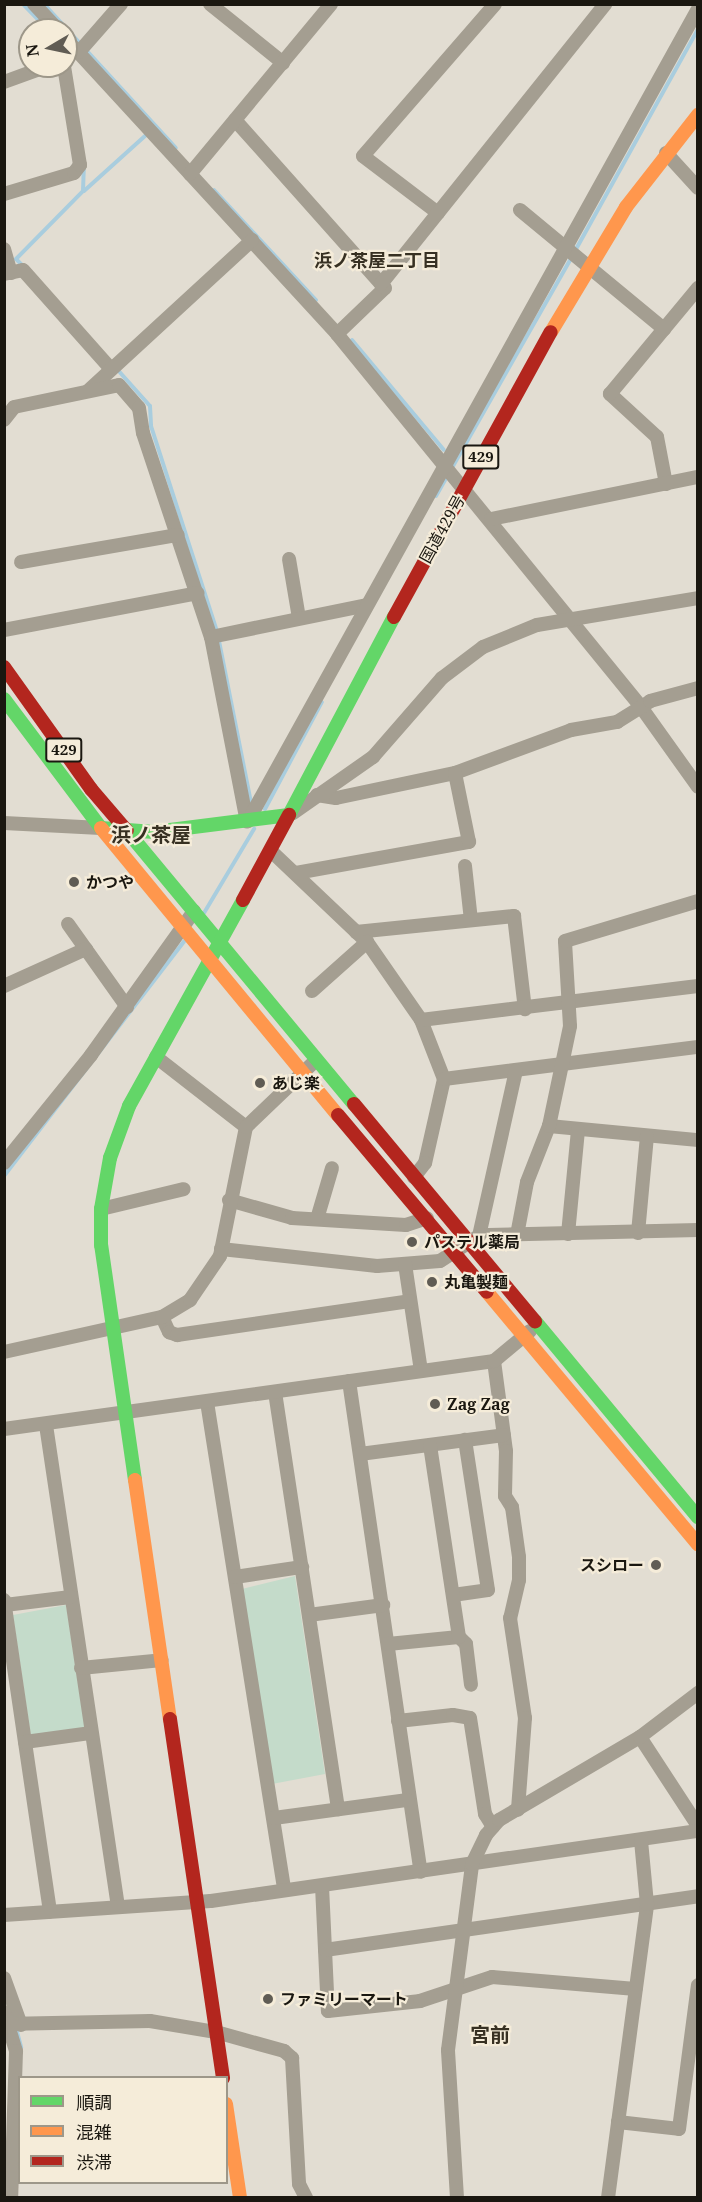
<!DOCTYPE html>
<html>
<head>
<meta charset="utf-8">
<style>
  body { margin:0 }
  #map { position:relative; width:702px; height:2202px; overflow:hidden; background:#e2ddd2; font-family:"Noto Serif","Noto Sans JP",serif }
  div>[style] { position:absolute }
  .green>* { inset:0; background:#c4dbca }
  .stream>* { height:4px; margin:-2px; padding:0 2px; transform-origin:2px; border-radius:2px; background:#a9cdde }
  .street>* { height:14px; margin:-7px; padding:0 7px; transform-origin:7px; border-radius:7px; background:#a49e91 }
  .fast>* { height:14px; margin:-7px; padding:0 7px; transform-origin:7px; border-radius:7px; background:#63d668 }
  .slow>* { height:14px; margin:-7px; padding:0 7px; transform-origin:7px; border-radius:7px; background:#ff974d }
  .jam>* { height:14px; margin:-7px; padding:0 7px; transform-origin:7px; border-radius:7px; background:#b3261e }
  .dots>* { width:16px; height:16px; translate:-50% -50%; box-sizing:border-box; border:3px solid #f5ecd9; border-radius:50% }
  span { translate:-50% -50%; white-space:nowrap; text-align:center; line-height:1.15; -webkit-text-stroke:4.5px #f5ecd9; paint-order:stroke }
  .shield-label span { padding:2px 4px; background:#f5ecd9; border:2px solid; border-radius:4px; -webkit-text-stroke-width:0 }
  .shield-label { font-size:15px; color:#1a1710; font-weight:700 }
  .street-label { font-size:16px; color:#1a1710 }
  .poi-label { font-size:16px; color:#1a1710; font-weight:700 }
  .left { translate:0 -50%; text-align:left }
  .right { translate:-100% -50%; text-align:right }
  .neighbourhood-label { font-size:18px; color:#373022; font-weight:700 }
  .quarter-label { font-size:20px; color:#373022; font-weight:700 }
  .frame { position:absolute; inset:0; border:6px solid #1a1710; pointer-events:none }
  .legend { position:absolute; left:18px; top:2076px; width:210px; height:108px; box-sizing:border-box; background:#f5ecd9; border:2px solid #9d9789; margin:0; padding:8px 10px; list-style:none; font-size:18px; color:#1a1710 }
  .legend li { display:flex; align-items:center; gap:12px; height:30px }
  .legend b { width:30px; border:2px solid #9d9789 }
  .north { position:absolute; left:18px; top:18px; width:60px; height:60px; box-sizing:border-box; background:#f5ecd9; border:2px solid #9d9789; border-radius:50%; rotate:261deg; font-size:16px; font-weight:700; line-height:24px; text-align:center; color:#1a1710 }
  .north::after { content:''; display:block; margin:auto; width:21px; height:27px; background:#605c54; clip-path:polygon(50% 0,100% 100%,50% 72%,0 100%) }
</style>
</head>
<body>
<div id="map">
  <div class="green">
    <div style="clip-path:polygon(295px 1576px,325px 1774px,272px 1784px,242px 1589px)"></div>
    <div style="clip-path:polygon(66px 1605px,85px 1729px,31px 1737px,13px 1615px)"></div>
  </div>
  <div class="stream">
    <div style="left:23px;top:4px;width:36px;rotate:46deg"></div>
    <div style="left:44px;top:4px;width:195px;rotate:47.5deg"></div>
    <div style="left:214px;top:190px;width:150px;rotate:47.2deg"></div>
    <div style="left:84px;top:191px;width:84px;rotate:-42.1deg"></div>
    <div style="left:575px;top:251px;width:254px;rotate:-61deg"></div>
    <div style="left:22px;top:265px;width:8px;rotate:-135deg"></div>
    <div style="left:16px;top:259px;width:95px;rotate:-45.4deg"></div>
    <div style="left:83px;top:191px;width:24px;rotate:-88deg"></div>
    <div style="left:352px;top:340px;width:143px;rotate:50.1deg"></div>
    <div style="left:116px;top:368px;width:51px;rotate:48.2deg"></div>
    <div style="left:150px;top:406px;width:20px;rotate:87deg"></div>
    <div style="left:151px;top:426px;width:215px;rotate:72.2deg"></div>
    <div style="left:217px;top:631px;width:175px;rotate:78.8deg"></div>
    <div style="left:436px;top:496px;width:275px;rotate:-60.4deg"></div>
    <div style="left:265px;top:809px;width:121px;rotate:-62deg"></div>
    <div style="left:204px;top:913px;width:98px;rotate:-59.2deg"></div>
    <div style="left:4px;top:1176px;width:296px;rotate:-52.5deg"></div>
    <div style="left:16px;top:2028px;width:20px;rotate:75deg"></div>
  </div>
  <div class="street">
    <div style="left:34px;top:4px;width:35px;rotate:47deg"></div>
    <div style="left:210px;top:4px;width:94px;rotate:38.9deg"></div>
    <div style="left:66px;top:39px;width:401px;rotate:47.4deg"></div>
    <div style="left:337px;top:334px;width:481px;rotate:50.8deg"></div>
    <div style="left:641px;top:707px;width:98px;rotate:54.5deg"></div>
    <div style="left:79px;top:52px;width:64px;rotate:-48.8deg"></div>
    <div style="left:4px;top:82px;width:47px;rotate:-20deg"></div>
    <div style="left:235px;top:120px;width:220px;rotate:48.3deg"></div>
    <div style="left:666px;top:153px;width:47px;rotate:47.6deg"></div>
    <div style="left:190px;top:174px;width:221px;rotate:-50.3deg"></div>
    <div style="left:4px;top:194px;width:73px;rotate:-16.7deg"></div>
    <div style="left:74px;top:173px;width:10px;rotate:-53deg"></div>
    <div style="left:80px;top:165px;width:100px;rotate:-99.2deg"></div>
    <div style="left:520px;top:210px;width:187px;rotate:39.6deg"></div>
    <div style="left:438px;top:213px;width:94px;rotate:-142.8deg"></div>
    <div style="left:363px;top:156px;width:201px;rotate:-49deg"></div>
    <div style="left:4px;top:249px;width:25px;rotate:74deg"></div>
    <div style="left:4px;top:274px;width:19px;rotate:-12deg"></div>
    <div style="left:23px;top:270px;width:132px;rotate:48.4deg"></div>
    <div style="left:337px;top:334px;width:66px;rotate:-43.8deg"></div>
    <div style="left:385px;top:288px;width:6px;rotate:-135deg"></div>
    <div style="left:381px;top:284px;width:359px;rotate:-51.3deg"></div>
    <div style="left:88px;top:391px;width:223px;rotate:-42.6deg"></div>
    <div style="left:4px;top:420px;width:16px;rotate:-52deg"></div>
    <div style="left:14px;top:407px;width:107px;rotate:-11.8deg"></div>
    <div style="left:119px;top:385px;width:30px;rotate:49deg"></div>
    <div style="left:139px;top:408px;width:25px;rotate:81deg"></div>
    <div style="left:143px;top:433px;width:215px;rotate:71.6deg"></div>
    <div style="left:211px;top:637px;width:188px;rotate:79deg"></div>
    <div style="left:666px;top:484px;width:48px;rotate:-100.8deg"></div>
    <div style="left:657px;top:437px;width:64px;rotate:-137.5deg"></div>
    <div style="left:610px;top:394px;width:138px;rotate:-50.3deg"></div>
    <div style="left:491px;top:519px;width:211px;rotate:-11.5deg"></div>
    <div style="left:289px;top:559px;width:60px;rotate:80.4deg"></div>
    <div style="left:21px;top:562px;width:159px;rotate:-9.8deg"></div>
    <div style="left:4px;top:630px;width:197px;rotate:-10.8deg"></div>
    <div style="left:211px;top:637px;width:159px;rotate:-11.6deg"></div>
    <div style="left:317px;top:795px;width:19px;rotate:9deg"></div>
    <div style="left:336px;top:798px;width:122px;rotate:-11.9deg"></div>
    <div style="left:455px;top:773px;width:124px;rotate:-20.3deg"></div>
    <div style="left:571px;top:730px;width:47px;rotate:-9.9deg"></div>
    <div style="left:617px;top:722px;width:39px;rotate:-32deg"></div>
    <div style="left:650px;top:701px;width:50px;rotate:-15.2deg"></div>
    <div style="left:293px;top:813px;width:98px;rotate:-35deg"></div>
    <div style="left:373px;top:757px;width:105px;rotate:-48.9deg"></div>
    <div style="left:442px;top:678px;width:51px;rotate:-37.1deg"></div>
    <div style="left:483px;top:647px;width:58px;rotate:-22.2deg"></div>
    <div style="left:537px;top:625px;width:163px;rotate:-9.5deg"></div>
    <div style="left:248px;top:821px;width:928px;rotate:-61.01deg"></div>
    <div style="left:4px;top:823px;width:97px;rotate:3deg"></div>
    <div style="left:271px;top:851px;width:132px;rotate:43.5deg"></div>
    <div style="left:367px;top:942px;width:95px;rotate:55.3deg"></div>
    <div style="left:421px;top:1020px;width:63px;rotate:68.7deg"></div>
    <div style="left:444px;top:1079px;width:86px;rotate:102.7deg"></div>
    <div style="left:425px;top:1163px;width:18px;rotate:128deg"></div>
    <div style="left:465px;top:866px;width:54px;rotate:83.7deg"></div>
    <div style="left:296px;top:873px;width:176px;rotate:-10.2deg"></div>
    <div style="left:469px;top:842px;width:70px;rotate:-101.5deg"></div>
    <div style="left:68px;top:924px;width:102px;rotate:54.6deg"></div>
    <div style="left:356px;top:932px;width:159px;rotate:-5.8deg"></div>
    <div style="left:514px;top:916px;width:94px;rotate:83.3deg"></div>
    <div style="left:4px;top:986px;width:90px;rotate:-24.3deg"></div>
    <div style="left:312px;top:991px;width:74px;rotate:-41.7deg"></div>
    <div style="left:421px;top:1020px;width:279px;rotate:-7deg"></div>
    <div style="left:156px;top:1057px;width:114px;rotate:37.9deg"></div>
    <div style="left:444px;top:1079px;width:256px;rotate:-7.2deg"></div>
    <div style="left:549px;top:1126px;width:150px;rotate:5.4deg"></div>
    <div style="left:4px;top:1163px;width:139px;rotate:-51.1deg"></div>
    <div style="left:91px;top:1055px;width:177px;rotate:-54.4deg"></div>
    <div style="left:229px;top:1200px;width:66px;rotate:15.9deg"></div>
    <div style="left:292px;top:1218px;width:114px;rotate:3.5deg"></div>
    <div style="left:406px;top:1225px;width:22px;rotate:-18deg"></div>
    <div style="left:101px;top:1209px;width:85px;rotate:-13.5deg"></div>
    <div style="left:317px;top:1219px;width:53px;rotate:-73.6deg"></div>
    <div style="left:638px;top:1233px;width:97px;rotate:-84.7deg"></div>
    <div style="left:568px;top:1234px;width:104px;rotate:-84.5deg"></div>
    <div style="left:517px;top:1235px;width:54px;rotate:-79.3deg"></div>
    <div style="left:527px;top:1182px;width:60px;rotate:-68.6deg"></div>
    <div style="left:549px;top:1126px;width:102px;rotate:-78.1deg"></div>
    <div style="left:570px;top:1026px;width:85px;rotate:-93.4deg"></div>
    <div style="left:565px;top:941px;width:139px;rotate:-16.7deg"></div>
    <div style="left:479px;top:1236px;width:169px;rotate:-77.4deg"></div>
    <div style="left:221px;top:1249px;width:157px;rotate:6.2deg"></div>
    <div style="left:377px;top:1266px;width:63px;rotate:-4.5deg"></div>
    <div style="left:440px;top:1261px;width:46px;rotate:-32.7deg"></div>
    <div style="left:479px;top:1236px;width:10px;rotate:-6deg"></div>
    <div style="left:489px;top:1235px;width:209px;rotate:-1.4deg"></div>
    <div style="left:405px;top:1264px;width:108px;rotate:81.5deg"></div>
    <div style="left:162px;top:1317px;width:17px;rotate:65deg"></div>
    <div style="left:169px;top:1332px;width:9px;rotate:21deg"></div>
    <div style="left:177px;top:1335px;width:235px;rotate:-8.3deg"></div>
    <div style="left:4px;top:1352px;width:162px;rotate:-12.5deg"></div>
    <div style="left:162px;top:1317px;width:33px;rotate:-31deg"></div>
    <div style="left:190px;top:1300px;width:53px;rotate:-55.7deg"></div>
    <div style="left:220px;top:1256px;width:132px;rotate:-78.6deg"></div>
    <div style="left:246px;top:1127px;width:97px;rotate:-43.7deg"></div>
    <div style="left:494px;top:1361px;width:91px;rotate:82.4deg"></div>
    <div style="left:506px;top:1451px;width:45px;rotate:91.3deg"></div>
    <div style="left:505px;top:1496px;width:13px;rotate:58deg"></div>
    <div style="left:512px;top:1507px;width:50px;rotate:82deg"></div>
    <div style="left:519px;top:1557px;width:23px;rotate:90deg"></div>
    <div style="left:519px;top:1580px;width:39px;rotate:103deg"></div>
    <div style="left:510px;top:1618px;width:101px;rotate:81.5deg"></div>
    <div style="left:525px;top:1718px;width:92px;rotate:94.4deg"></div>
    <div style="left:349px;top:1381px;width:496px;rotate:81.7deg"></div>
    <div style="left:275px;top:1392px;width:422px;rotate:81.4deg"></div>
    <div style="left:207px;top:1402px;width:493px;rotate:81deg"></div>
    <div style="left:46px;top:1425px;width:487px;rotate:81.5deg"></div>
    <div style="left:4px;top:1429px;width:495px;rotate:-7.9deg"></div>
    <div style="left:494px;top:1361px;width:47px;rotate:-39.8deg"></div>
    <div style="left:360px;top:1454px;width:145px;rotate:-7.5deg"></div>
    <div style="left:235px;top:1577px;width:68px;rotate:-8.5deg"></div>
    <div style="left:453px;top:1595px;width:35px;rotate:-8deg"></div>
    <div style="left:488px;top:1590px;width:152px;rotate:-98.7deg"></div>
    <div style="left:4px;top:1600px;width:315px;rotate:81.6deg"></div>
    <div style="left:5px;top:1605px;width:66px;rotate:-6.9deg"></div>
    <div style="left:309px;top:1615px;width:75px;rotate:-7.7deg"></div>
    <div style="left:459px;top:1637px;width:10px;rotate:45deg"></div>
    <div style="left:466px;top:1644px;width:41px;rotate:83deg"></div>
    <div style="left:388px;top:1644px;width:71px;rotate:-5.6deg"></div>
    <div style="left:459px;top:1637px;width:194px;rotate:-98.6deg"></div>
    <div style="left:81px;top:1668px;width:81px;rotate:-5.6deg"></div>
    <div style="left:398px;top:1721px;width:55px;rotate:-6.2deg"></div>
    <div style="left:453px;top:1715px;width:17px;rotate:10deg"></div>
    <div style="left:470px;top:1718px;width:97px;rotate:81.1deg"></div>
    <div style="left:485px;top:1814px;width:15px;rotate:58deg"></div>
    <div style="left:640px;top:1737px;width:106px;rotate:56.9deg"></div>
    <div style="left:25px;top:1742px;width:67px;rotate:-7.8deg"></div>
    <div style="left:274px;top:1818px;width:135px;rotate:-7.7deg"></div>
    <div style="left:322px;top:1886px;width:125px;rotate:87.3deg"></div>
    <div style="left:328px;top:2011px;width:93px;rotate:-6.2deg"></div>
    <div style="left:420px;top:2001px;width:76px;rotate:-18.4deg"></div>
    <div style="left:492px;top:1977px;width:144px;rotate:4.8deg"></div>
    <div style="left:4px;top:1915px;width:207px;rotate:-3.9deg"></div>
    <div style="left:211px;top:1901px;width:492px;rotate:-8.2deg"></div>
    <div style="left:325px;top:1950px;width:377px;rotate:-8.2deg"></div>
    <div style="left:4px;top:1978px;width:50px;rotate:70.1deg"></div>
    <div style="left:4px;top:2012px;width:41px;rotate:72.9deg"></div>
    <div style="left:16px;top:2051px;width:147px;rotate:91.9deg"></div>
    <div style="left:4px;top:2024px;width:146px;rotate:-1.2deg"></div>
    <div style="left:150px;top:2021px;width:67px;rotate:9.5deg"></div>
    <div style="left:216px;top:2032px;width:71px;rotate:15.6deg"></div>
    <div style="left:284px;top:2051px;width:11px;rotate:41deg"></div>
    <div style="left:292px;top:2058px;width:126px;rotate:86.8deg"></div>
    <div style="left:299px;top:2184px;width:16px;rotate:63deg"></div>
    <div style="left:618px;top:2122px;width:61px;rotate:6.5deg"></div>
    <div style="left:679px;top:2129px;width:145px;rotate:-82.5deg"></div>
    <div style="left:457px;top:2198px;width:148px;rotate:-93.5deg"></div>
    <div style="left:448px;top:2050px;width:188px;rotate:-82.6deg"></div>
    <div style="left:472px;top:1864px;width:32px;rotate:-64deg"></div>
    <div style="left:486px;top:1835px;width:20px;rotate:-49deg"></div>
    <div style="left:499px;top:1820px;width:164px;rotate:-30.5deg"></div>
    <div style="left:640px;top:1737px;width:73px;rotate:-37.2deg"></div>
    <div style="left:608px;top:2198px;width:297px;rotate:-82.4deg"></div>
    <div style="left:647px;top:1904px;width:64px;rotate:-95.4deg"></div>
  </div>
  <div class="fast">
    <div style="left:4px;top:699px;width:161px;rotate:53.1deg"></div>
    <div style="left:101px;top:828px;width:53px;rotate:4.3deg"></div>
    <div style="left:154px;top:832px;width:136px;rotate:-7.2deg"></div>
    <div style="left:289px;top:815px;width:224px;rotate:-62.1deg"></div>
    <div style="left:127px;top:831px;width:355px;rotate:50.3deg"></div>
    <div style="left:535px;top:1321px;width:255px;rotate:50.3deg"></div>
    <div style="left:135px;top:1480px;width:237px;rotate:-98.2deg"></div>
    <div style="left:101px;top:1245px;width:36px;rotate:-90deg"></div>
    <div style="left:101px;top:1209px;width:52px;rotate:-80deg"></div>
    <div style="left:110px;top:1158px;width:55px;rotate:-69.9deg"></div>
    <div style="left:129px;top:1106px;width:235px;rotate:-61deg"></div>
  </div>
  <div class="slow">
    <div style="left:551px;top:332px;width:146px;rotate:-59deg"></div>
    <div style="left:626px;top:207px;width:117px;rotate:-52deg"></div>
    <div style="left:101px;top:828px;width:372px;rotate:50.5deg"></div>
    <div style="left:487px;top:1292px;width:329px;rotate:50.1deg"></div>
    <div style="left:135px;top:1480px;width:242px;rotate:81.7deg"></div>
    <div style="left:226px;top:2104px;width:95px;rotate:81.5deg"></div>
  </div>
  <div class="jam">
    <div style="left:394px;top:617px;width:325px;rotate:-61.2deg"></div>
    <div style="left:4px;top:667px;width:150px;rotate:54.5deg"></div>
    <div style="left:91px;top:789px;width:55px;rotate:49.4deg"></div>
    <div style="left:243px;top:900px;width:97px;rotate:-61.6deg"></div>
    <div style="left:354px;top:1104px;width:283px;rotate:50.2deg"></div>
    <div style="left:338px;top:1115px;width:231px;rotate:49.9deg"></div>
    <div style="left:170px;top:1719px;width:363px;rotate:81.6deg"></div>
  </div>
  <div class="dots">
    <div style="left:74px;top:882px;background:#605c54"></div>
    <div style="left:260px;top:1083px;background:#605c54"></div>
    <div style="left:412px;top:1242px;background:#605c54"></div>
    <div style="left:432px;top:1282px;background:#605c54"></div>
    <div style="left:435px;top:1404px;background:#605c54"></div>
    <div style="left:656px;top:1565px;background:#605c54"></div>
    <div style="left:268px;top:1999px;background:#605c54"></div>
  </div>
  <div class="shield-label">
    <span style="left:481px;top:457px">429</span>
    <span style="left:64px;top:750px">429</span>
  </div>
  <div class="street-label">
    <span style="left:442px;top:529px;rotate:-61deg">国道429号</span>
  </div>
  <div class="poi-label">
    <span class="left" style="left:86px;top:882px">かつや</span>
    <span class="left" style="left:272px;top:1083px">あじ楽</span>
    <span class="left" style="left:424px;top:1242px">パステル薬局</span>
    <span class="left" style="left:444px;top:1282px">丸亀製麺</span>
    <span class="left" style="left:447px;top:1404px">Zag Zag</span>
    <span class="right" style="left:644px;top:1565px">スシロー</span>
    <span class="left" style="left:280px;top:1999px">ファミリーマート</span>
  </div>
  <div class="neighbourhood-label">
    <span style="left:377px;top:260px">浜ノ茶屋二丁目</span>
  </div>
  <div class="quarter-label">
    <span style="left:151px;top:834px">浜ノ茶屋</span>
    <span style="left:490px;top:2034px">宮前</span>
  </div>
  <div class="frame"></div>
  <ul class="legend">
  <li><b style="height:8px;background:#63d668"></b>順調</li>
  <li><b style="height:8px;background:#ff974d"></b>混雑</li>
  <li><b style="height:8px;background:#b3261e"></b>渋滞</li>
  </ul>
  <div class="north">N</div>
</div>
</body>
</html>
